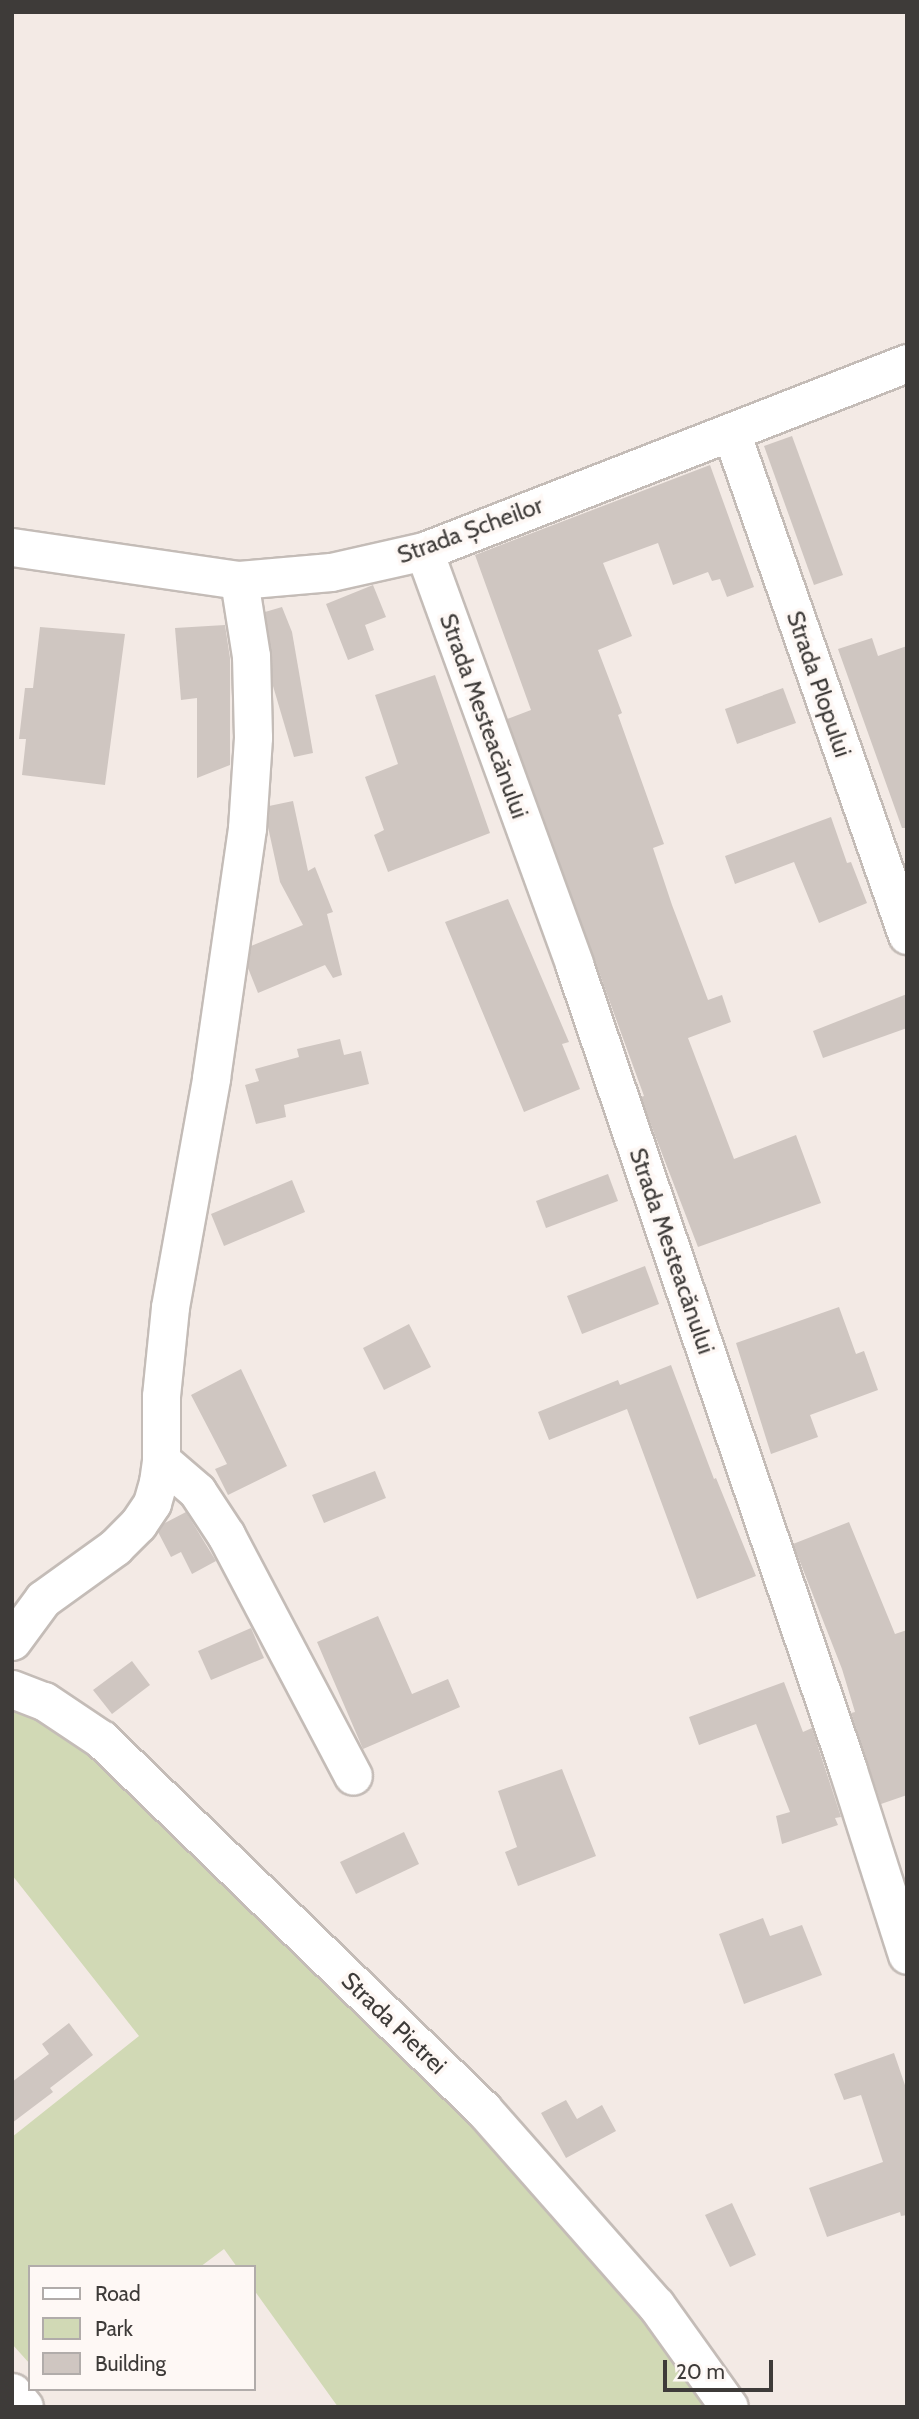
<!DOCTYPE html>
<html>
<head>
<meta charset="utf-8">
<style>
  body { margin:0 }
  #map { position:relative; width:919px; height:2419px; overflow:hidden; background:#f3eae5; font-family:Cabin,sans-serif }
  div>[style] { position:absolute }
  .green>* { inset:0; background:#d1d9b5 }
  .building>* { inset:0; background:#cfc6c1 }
  .roads { filter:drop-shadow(2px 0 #c4bcb7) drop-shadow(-2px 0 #c4bcb7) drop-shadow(0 2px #c4bcb7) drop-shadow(0 -2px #c4bcb7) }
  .minor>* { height:37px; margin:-18.5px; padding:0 18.5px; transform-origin:18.5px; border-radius:18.5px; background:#fff }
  span { translate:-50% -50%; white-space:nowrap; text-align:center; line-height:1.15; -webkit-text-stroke:7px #fef8f5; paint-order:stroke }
  .street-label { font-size:24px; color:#3e3b39 }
  .frame { position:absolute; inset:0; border:14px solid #3e3b39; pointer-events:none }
  .legend { position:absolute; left:28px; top:2265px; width:228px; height:126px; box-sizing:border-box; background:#fef8f5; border:2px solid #b1acaa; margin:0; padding:9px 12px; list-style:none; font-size:21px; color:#3e3b39 }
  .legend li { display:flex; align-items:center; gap:14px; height:35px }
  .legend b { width:35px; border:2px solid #b1acaa }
  .scale { position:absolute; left:663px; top:2360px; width:110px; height:32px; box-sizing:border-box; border:4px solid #3e3b39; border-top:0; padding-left:9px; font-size:21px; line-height:24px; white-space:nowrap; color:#3e3b39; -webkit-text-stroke:5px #fef8f5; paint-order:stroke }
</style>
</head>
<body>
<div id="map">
  <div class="green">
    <div style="clip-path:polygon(12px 1705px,81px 1737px,460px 2110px,668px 2345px,703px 2407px,338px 2407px,254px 2290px,254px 2267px,237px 2267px,224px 2249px,200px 2267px,30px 2267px,30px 2364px,12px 2344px,12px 2137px,139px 2036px,12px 1875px)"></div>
  </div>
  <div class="building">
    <div style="clip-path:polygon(792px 436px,843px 575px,814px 585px,764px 446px)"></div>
    <div style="clip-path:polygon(710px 465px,754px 587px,727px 597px,720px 579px,712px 581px,708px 572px,673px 585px,658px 543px,603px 563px,632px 636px,598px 650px,622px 713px,618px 715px,664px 844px,653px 848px,672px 905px,708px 1000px,722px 995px,731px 1022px,688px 1038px,734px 1159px,796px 1135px,821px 1203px,698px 1247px,651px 1125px,641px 1097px,644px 1096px,507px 719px,531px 710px,475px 555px)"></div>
    <div style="clip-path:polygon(373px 585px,386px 617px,365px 625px,374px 650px,348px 660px,326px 604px)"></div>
    <div style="clip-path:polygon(282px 607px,292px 632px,313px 753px,294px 757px,273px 686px,265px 612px)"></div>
    <div style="clip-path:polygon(225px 625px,230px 658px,230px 765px,197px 778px,197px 698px,181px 700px,175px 628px)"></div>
    <div style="clip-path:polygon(40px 627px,125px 634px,105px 785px,22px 775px,26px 739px,19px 739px,25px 688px,33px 688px)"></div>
    <div style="clip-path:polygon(872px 638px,878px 656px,907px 646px,907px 828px,902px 828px,838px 649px)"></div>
    <div style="clip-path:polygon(435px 675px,490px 833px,388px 872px,374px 835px,384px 830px,365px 777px,398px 764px,375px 695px)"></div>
    <div style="clip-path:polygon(783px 688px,796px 723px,737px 744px,725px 709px)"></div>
    <div style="clip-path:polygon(293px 801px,308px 871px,315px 867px,333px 912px,327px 914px,342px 975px,333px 978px,325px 965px,258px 993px,248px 968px,251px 946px,303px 925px,280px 882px,268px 827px,269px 806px)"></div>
    <div style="clip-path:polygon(831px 817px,847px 863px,851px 862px,867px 903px,819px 923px,794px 862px,735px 884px,725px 856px)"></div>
    <div style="clip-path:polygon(508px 899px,569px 1042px,562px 1044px,580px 1089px,524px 1112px,445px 922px)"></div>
    <div style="clip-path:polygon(907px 994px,907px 1028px,823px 1058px,813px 1031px)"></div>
    <div style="clip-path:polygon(340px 1039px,344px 1055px,361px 1051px,369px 1084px,284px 1105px,286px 1117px,256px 1124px,245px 1085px,259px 1081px,255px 1069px,299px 1057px,297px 1049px)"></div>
    <div style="clip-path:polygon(608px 1174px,618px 1201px,546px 1228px,536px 1201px)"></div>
    <div style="clip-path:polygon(292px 1180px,305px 1212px,224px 1246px,211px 1214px)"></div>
    <div style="clip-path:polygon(645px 1266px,659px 1304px,582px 1334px,567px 1296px)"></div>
    <div style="clip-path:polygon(839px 1307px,856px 1354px,864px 1351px,878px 1390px,810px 1415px,818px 1437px,771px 1454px,736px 1343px)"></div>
    <div style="clip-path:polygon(409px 1324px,431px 1367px,384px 1390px,363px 1348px)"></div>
    <div style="clip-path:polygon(671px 1365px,714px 1479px,716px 1478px,756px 1576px,697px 1599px,627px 1409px,549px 1440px,538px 1412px,618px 1380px,620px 1385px)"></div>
    <div style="clip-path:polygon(241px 1369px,287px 1466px,228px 1495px,215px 1469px,227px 1464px,191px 1395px)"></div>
    <div style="clip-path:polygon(375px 1471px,386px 1498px,324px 1523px,312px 1495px)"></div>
    <div style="clip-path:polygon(186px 1512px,216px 1561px,192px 1574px,181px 1552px,171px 1557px,158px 1532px,163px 1524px)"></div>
    <div style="clip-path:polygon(849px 1522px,895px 1634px,907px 1630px,907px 1795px,881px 1804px,851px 1713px,855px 1712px,842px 1669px,793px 1544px)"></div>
    <div style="clip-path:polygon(378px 1616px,412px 1694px,448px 1679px,460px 1707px,363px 1749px,317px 1642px)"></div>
    <div style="clip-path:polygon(251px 1628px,264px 1658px,211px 1680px,198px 1651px)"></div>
    <div style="clip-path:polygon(132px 1661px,150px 1685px,112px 1714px,93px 1690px)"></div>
    <div style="clip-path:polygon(784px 1682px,803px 1732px,812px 1728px,841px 1817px,835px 1818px,838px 1825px,782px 1844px,776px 1816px,790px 1812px,756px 1724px,699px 1745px,689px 1717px)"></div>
    <div style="clip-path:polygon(562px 1769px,596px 1856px,518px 1886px,505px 1852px,517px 1847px,498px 1791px)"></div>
    <div style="clip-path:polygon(404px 1832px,419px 1864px,356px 1894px,340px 1862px)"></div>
    <div style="clip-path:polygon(763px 1918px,770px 1936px,802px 1925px,822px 1975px,744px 2004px,719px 1934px)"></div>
    <div style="clip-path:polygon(69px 2023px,93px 2055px,50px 2088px,53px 2092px,12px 2123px,12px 2082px,49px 2054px,42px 2044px)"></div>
    <div style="clip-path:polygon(894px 2053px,907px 2091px,907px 2215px,901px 2216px,900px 2212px,827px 2237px,809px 2188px,883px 2162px,861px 2095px,844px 2100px,834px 2074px)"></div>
    <div style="clip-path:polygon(566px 2100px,577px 2119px,602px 2105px,616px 2131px,566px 2158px,541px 2113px)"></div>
    <div style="clip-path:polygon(732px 2203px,756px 2255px,730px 2267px,705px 2215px)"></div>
  </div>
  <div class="roads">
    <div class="minor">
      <div style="left:731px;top:432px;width:533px;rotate:70.72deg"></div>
      <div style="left:12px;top:547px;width:229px;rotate:8.3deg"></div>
      <div style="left:239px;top:580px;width:92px;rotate:-5deg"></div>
      <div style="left:331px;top:572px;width:95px;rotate:-12.7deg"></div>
      <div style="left:424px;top:551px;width:518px;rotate:-21.27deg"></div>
      <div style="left:424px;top:551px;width:439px;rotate:70deg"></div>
      <div style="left:574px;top:964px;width:851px;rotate:71.22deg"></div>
      <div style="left:848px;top:1770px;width:194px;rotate:72.3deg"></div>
      <div style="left:161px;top:1460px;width:48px;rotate:40.7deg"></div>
      <div style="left:197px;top:1491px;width:53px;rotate:56.6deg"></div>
      <div style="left:226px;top:1535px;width:272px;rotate:62.2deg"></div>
      <div style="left:12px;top:1641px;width:52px;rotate:-53.6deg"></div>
      <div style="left:43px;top:1599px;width:89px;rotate:-35.8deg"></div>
      <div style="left:115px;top:1547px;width:33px;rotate:-45deg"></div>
      <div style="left:138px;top:1524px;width:25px;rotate:-56deg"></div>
      <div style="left:152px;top:1503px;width:22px;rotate:-74deg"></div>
      <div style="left:158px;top:1482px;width:22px;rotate:-82deg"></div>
      <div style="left:161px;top:1460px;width:64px;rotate:-90deg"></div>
      <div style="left:161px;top:1396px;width:89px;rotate:-84.2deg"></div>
      <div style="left:170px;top:1307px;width:233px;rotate:-79.8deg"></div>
      <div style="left:211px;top:1078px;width:253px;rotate:-81.8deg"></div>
      <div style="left:247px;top:828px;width:91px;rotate:-86.2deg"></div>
      <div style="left:253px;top:737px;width:81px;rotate:-91.4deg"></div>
      <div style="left:251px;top:656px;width:77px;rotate:-99deg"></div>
      <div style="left:12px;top:1689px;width:34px;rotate:21deg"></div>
      <div style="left:44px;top:1701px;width:69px;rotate:33.7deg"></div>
      <div style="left:101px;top:1739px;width:532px;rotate:44.09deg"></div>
      <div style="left:483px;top:2109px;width:261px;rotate:48.6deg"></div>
      <div style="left:656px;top:2305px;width:125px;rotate:54.4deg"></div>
      <div style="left:12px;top:2392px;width:19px;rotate:51deg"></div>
    </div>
  </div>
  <div class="street-label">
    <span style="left:470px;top:530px;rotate:-20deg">Strada Șcheilor</span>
    <span style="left:819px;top:684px;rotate:71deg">Strada Plopului</span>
    <span style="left:484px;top:716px;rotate:70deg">Strada Mesteacănului</span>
    <span style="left:672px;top:1251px;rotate:71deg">Strada Mesteacănului</span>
    <span style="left:394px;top:2023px;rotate:44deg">Strada Pietrei</span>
  </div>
  <div class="frame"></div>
  <ul class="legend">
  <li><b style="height:9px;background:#fff"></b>Road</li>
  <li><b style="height:19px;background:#d1d9b5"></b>Park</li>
  <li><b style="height:19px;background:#cfc6c1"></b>Building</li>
  </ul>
  <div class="scale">20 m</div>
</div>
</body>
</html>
